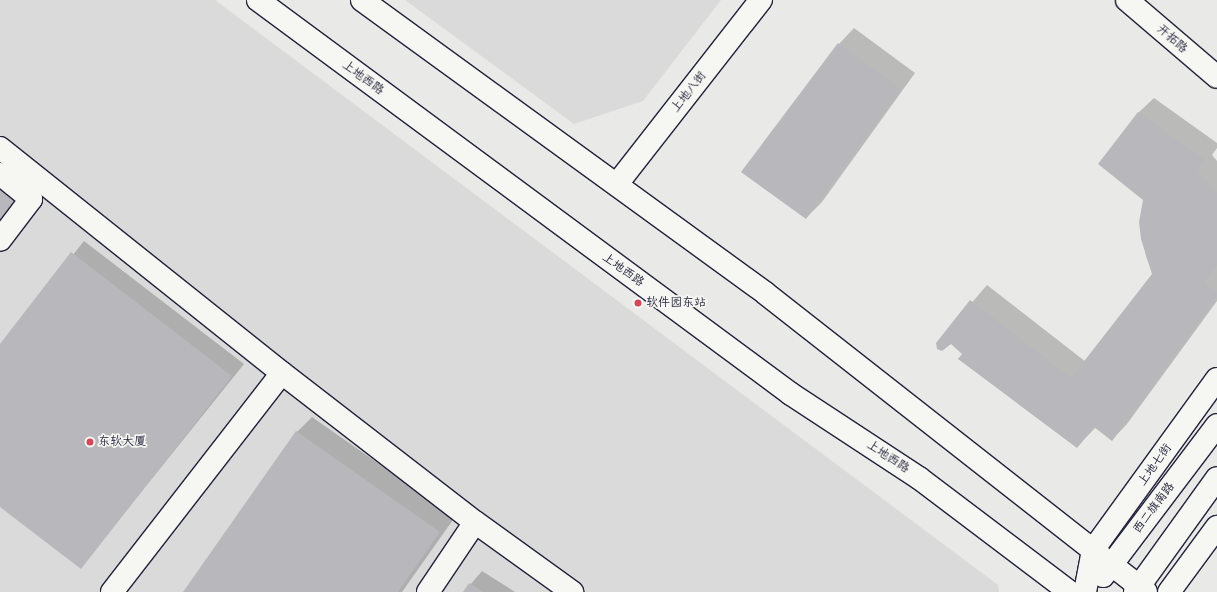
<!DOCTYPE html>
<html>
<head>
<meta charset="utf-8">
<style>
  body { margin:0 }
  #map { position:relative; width:1217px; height:592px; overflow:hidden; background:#e9e9e7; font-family:Itim,"LXGW WenKai TC",sans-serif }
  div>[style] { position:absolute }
  .built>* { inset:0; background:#dadada }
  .shadow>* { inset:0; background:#0003 }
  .building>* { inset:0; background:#b8b8bc }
  .roads { filter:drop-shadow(1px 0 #22223b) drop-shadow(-1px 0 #22223b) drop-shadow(0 1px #22223b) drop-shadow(0 -1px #22223b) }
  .minor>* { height:22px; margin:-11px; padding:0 11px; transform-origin:11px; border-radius:11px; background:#f6f6f2 }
  .major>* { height:22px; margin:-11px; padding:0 11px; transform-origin:11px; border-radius:11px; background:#f6f6f2 }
  .dots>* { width:11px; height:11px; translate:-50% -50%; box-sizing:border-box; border:2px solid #f6f6f2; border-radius:50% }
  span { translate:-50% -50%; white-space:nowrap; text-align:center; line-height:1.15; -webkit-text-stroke:3.5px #f6f6f2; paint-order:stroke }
  .street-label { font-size:12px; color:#22223b }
  .poi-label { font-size:12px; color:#22223b }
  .left { translate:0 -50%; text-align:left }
</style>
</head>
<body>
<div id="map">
  <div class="built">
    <div style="clip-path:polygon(0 0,215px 0,998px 585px,999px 592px,0 592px)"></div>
    <div style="clip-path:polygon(405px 0,721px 0,643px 101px,574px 124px)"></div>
  </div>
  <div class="shadow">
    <div style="clip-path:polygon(854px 28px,915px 73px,822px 202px,806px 218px,839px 44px)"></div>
    <div style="clip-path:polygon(1154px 98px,1217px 143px,1217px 148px,1212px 155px,1217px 161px,1217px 301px,1127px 424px,1112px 440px,1096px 427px,1077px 447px,951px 343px,944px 349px,938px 348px,937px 343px,987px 285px,1086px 362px,1153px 274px,1146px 256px,1141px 230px,1144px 199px,1138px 113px)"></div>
    <div style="clip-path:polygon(84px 241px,244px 364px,81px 567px,0 506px,0 346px)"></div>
    <div style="clip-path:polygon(312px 417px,455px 517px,402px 592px,184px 592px,297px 432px)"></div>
    <div style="clip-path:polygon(482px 571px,515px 592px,464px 592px)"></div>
  </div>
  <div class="building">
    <div style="clip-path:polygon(838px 43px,901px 89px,806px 219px,741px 172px)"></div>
    <div style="clip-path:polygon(1138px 112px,1205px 160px,1197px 171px,1217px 193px,1217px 264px,1204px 283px,1217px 292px,1217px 297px,1112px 441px,1094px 427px,1077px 448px,958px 359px,962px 354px,951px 344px,942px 351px,937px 349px,936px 343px,970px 300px,1071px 378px,1152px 274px,1141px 239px,1139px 222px,1143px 200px,1098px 164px)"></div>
    <div style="clip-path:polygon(0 187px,17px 200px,0 224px)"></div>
    <div style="clip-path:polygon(71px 252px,232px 376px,81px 569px,0 507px,0 344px)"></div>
    <div style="clip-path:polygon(296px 431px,440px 532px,398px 592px,183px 592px)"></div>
    <div style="clip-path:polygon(469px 583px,483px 592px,463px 592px)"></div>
  </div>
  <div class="roads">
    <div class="minor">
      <div style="left:1127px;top:0;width:118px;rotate:40.5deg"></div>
      <div style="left:0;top:148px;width:361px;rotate:38.6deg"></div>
      <div style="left:282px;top:373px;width:244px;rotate:37.7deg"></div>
      <div style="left:475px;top:522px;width:120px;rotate:35.8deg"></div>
      <div style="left:0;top:174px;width:40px;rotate:39deg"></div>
      <div style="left:31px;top:199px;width:51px;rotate:127.1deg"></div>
      <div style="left:617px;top:184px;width:234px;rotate:-52deg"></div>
      <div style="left:112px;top:592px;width:277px;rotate:-52.2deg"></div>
      <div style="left:428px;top:592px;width:84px;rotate:-56.1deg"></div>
    </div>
    <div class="major">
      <div style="left:258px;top:0;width:663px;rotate:36.47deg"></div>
      <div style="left:791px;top:394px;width:153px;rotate:33.3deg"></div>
      <div style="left:919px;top:478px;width:189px;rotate:37.1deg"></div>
      <div style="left:362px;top:0;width:498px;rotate:36deg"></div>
      <div style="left:765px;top:293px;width:484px;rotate:38.1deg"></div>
      <div style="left:1103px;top:576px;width:189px;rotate:-52.9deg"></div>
      <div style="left:1085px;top:592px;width:43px;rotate:-79.2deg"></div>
      <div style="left:1093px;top:550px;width:211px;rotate:-54.1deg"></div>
      <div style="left:1135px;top:592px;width:140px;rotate:-54.3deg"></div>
      <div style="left:1169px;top:592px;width:81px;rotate:-53.6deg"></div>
    </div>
  </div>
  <div class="dots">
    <div style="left:638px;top:303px;background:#d1495b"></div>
    <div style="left:90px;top:442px;background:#d1495b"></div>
  </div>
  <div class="street-label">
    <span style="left:1172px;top:39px;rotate:41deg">开拓路</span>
    <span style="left:363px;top:78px;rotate:36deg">上地西路</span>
    <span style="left:689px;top:92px;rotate:-52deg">上地八街</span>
    <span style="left:623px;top:270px;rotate:36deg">上地西路</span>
    <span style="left:888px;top:457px;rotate:33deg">上地西路</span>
    <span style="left:1155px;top:465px;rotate:-54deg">上地七街</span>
    <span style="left:1154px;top:508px;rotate:-53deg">西二旗南路</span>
  </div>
  <div class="poi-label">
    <span class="left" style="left:646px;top:303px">软件园东站</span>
    <span class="left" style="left:98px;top:442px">东软大厦</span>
  </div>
</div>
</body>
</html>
